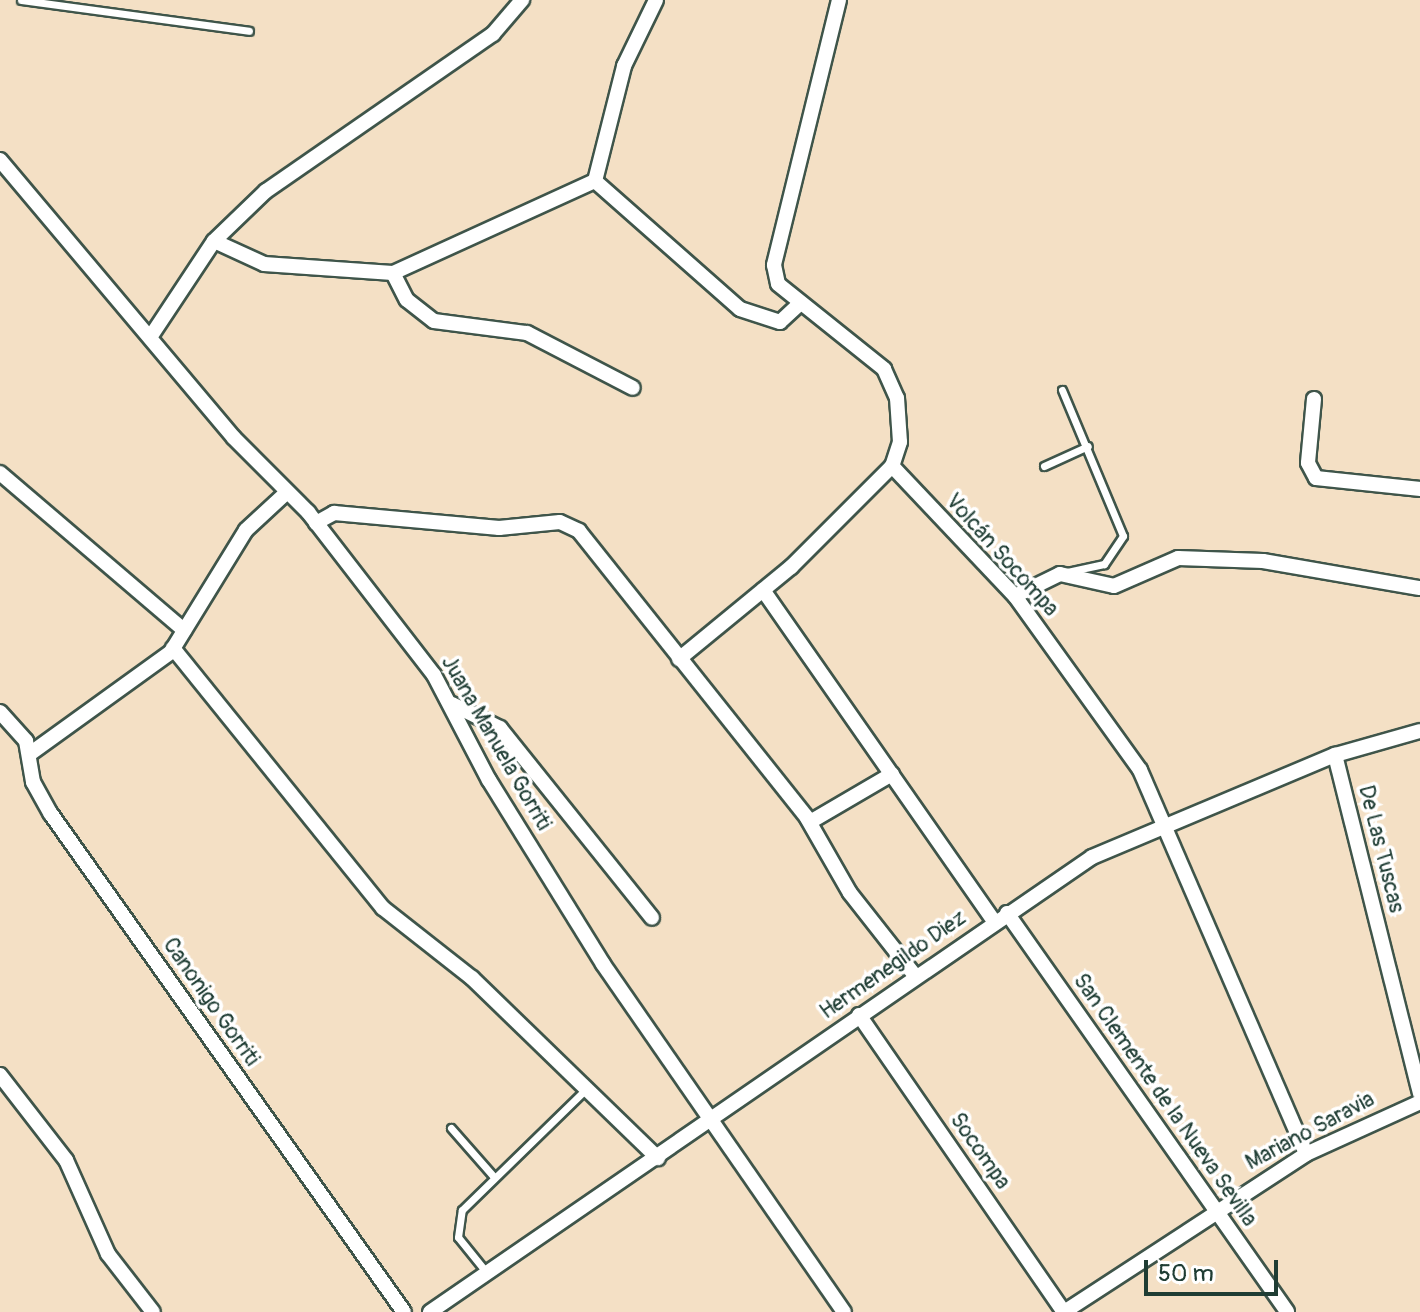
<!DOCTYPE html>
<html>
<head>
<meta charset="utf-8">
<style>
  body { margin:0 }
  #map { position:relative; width:1420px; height:1312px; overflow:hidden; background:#f4e0c5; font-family:Pangolin,sans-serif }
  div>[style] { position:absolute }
  .roads { filter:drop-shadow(2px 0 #3f554a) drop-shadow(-2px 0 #3f554a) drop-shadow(0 2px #3f554a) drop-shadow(0 -2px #3f554a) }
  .service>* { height:7px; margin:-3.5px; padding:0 3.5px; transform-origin:3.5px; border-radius:3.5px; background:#fff }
  .minor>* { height:14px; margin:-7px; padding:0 7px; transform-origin:7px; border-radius:7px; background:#fff }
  span { translate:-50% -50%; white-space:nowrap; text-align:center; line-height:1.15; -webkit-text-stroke:7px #fff; paint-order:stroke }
  .street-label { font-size:22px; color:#1f3d34 }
  .scale { position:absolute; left:1144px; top:1260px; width:134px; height:36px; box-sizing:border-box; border:4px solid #1f3d34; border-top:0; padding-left:10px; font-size:24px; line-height:28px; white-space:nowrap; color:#1f3d34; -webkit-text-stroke:6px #fff; paint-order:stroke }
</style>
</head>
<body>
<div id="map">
  <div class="roads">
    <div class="service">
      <div style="left:21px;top:0;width:230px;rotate:7.7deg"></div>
      <div style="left:1062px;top:390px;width:158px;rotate:67.3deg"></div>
      <div style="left:1123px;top:536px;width:34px;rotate:124deg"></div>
      <div style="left:1104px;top:564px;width:40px;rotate:168deg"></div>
      <div style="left:1044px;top:466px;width:48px;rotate:-24.4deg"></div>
      <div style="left:451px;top:1128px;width:65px;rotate:48.7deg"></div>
      <div style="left:487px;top:1273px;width:46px;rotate:-128.9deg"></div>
      <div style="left:458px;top:1237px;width:27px;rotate:-82deg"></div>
      <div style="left:462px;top:1210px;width:173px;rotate:-44.3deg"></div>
    </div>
    <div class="minor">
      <div style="left:839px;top:0;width:273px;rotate:103.8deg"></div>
      <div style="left:774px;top:265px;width:19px;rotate:78deg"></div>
      <div style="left:778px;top:284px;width:136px;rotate:38.7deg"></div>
      <div style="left:884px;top:369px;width:32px;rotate:66deg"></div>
      <div style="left:897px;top:398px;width:44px;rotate:86.1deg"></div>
      <div style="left:900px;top:442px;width:25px;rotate:108deg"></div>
      <div style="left:892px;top:466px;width:179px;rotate:46.6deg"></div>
      <div style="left:1015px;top:596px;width:214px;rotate:54.3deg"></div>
      <div style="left:1140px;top:770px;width:418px;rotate:66.6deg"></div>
      <div style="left:0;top:160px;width:363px;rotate:49.9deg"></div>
      <div style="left:234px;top:438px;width:105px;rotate:45deg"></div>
      <div style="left:308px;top:512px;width:206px;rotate:52.3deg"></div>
      <div style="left:434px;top:675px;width:119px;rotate:62.4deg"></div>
      <div style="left:489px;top:780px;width:216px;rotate:58.2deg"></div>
      <div style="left:603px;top:964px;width:423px;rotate:55.3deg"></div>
      <div style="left:595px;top:181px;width:119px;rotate:-75.8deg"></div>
      <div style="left:624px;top:66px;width:73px;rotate:-64.1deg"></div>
      <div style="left:214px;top:241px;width:72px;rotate:-43.9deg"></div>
      <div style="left:266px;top:191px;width:276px;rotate:-34.7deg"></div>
      <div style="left:493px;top:34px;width:45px;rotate:-49.5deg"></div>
      <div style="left:393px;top:273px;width:30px;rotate:63deg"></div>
      <div style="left:407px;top:300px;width:34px;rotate:38deg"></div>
      <div style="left:434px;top:321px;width:94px;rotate:7.4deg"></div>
      <div style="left:527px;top:333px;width:119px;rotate:27.4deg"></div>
      <div style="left:153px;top:333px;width:110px;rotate:-56.5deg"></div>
      <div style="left:214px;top:241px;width:55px;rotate:24.7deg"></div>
      <div style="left:264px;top:264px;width:129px;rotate:4deg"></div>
      <div style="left:393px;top:273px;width:222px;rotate:-24.5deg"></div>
      <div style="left:595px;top:181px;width:193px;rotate:41.4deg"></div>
      <div style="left:740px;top:309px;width:42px;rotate:18deg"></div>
      <div style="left:780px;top:322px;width:23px;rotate:-43deg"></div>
      <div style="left:1314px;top:399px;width:64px;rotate:95.4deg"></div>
      <div style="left:1308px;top:463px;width:17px;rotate:62deg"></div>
      <div style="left:1316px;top:478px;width:105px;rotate:6deg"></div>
      <div style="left:0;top:473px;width:242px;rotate:40.5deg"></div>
      <div style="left:316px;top:523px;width:21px;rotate:-29deg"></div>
      <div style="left:334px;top:513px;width:166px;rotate:5.2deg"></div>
      <div style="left:499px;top:528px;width:61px;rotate:-5.6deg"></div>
      <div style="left:560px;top:522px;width:21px;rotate:25deg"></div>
      <div style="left:579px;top:531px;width:367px;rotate:51.5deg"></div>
      <div style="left:807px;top:818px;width:86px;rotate:60.2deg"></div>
      <div style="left:850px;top:893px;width:107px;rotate:51.8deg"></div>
      <div style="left:763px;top:590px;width:405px;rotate:55.1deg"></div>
      <div style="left:1015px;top:596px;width:50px;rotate:-26.1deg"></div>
      <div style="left:1060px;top:574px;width:55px;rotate:12.5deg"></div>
      <div style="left:1114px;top:586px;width:70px;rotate:-23.6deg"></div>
      <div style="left:1178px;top:558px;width:85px;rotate:2deg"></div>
      <div style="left:1263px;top:561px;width:159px;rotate:9.8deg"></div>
      <div style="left:173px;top:648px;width:334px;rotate:51.1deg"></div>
      <div style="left:383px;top:908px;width:113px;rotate:38.2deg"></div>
      <div style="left:472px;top:978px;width:259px;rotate:44.1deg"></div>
      <div style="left:679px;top:659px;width:145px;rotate:-39.4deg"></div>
      <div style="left:791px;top:567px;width:143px;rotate:-45deg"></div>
      <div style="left:452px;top:704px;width:54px;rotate:26.6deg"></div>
      <div style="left:500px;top:728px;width:243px;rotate:51.3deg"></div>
      <div style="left:0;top:712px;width:39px;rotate:48deg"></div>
      <div style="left:26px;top:741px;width:42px;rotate:80.3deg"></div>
      <div style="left:33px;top:782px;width:37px;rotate:61deg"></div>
      <div style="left:51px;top:814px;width:610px;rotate:54.67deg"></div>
      <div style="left:31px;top:753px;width:173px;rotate:-35.8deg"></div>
      <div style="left:171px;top:652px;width:143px;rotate:-58.4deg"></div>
      <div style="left:246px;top:530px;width:54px;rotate:-42.8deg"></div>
      <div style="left:1335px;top:755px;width:349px;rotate:75.9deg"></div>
      <div style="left:810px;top:822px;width:95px;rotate:-30.3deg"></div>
      <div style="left:1007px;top:913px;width:487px;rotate:54.9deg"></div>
      <div style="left:859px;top:1015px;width:361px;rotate:55.4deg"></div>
      <div style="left:0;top:1075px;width:108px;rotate:52.2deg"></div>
      <div style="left:66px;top:1160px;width:103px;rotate:65.9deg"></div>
      <div style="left:108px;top:1254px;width:73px;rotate:52.2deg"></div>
      <div style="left:430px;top:1312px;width:803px;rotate:-34.5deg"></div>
      <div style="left:1092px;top:857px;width:264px;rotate:-22.8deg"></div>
      <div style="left:1335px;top:755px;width:88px;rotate:-15.8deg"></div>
      <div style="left:1064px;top:1312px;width:289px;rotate:-33.1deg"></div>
      <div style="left:1306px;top:1154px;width:125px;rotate:-24.5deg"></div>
    </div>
  </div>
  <div class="street-label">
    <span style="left:1002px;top:555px;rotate:48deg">Volcán Socompa</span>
    <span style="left:496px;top:743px;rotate:60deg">Juana Manuela Gorriti</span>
    <span style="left:1381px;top:849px;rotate:76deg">De Las Tuscas</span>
    <span style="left:893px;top:965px;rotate:-35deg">Hermenegildo Diez</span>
    <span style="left:211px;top:1002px;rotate:55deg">Canonigo Gorriti</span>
    <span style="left:1165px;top:1100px;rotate:55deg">San Clemente de la Nueva Sevilla</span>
    <span style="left:1310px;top:1131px;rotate:-28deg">Mariano Saravia</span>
    <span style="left:980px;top:1151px;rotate:55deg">Socompa</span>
  </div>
  <div class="scale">50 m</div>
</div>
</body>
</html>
